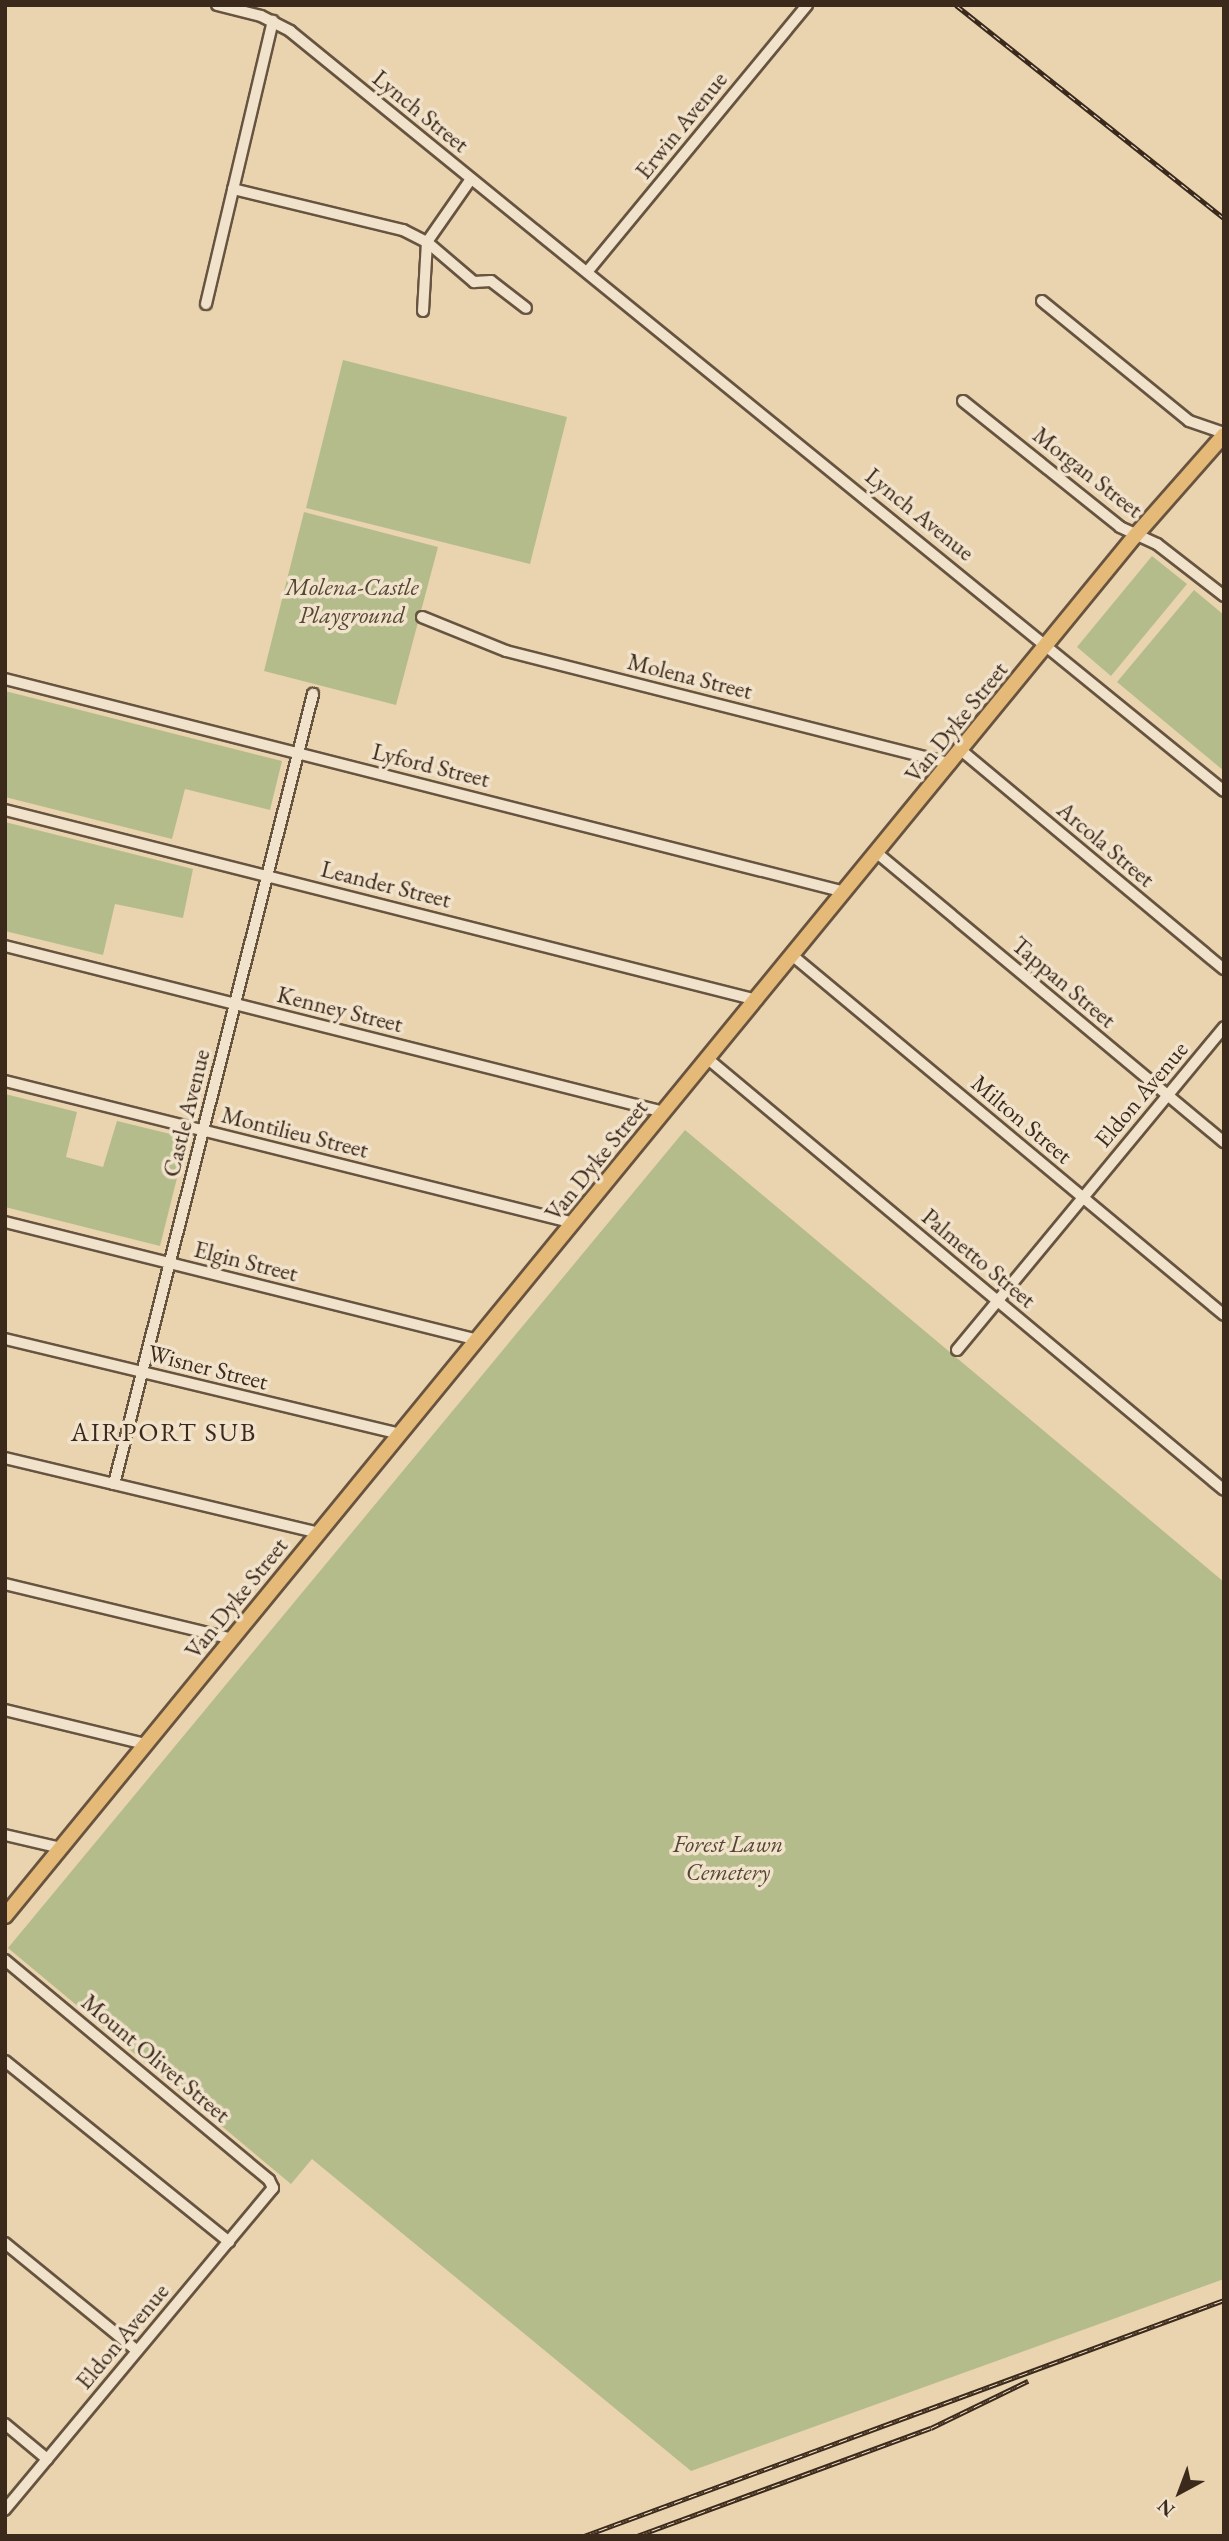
<!DOCTYPE html>
<html>
<head>
<meta charset="utf-8">
<style>
  body { margin:0 }
  #map { position:relative; width:1229px; height:2541px; overflow:hidden; background:#ead3af; font-family:"EB Garamond",serif }
  div>[style] { position:absolute }
  .green>* { inset:0; background:#b5bc8c }
  .roads { filter:drop-shadow(2px 0 #675440) drop-shadow(-2px 0 #675440) drop-shadow(0 2px #675440) drop-shadow(0 -2px #675440) }
  .minor>* { height:10px; margin:-5px; padding:0 5px; transform-origin:5px; border-radius:5px; background:#f1e2cb }
  .major>* { height:14px; margin:-7px; padding:0 7px; transform-origin:7px; border-radius:7px; background:#e5ba78 }
  .rail>* { height:5px; margin-top:-2.5px; transform-origin:0; background:repeating-linear-gradient(90deg,#f1e2cb 0 8px,#3b291b 0 16px); box-sizing:border-box; border-block:2px solid #3b291b }
  span { translate:-50% -50%; white-space:nowrap; text-align:center; line-height:1.15; -webkit-text-stroke:7px #f1e2cb; paint-order:stroke }
  .street-label { font-size:24px; color:#3b291b }
  .park-label { font-size:24px; color:#534632; font-style:italic }
  .neighbourhood-label { font-size:26px; color:#3b291b; letter-spacing:2px }
  .frame { position:absolute; inset:0; border:7px solid #3b291b; pointer-events:none }
  .north { position:absolute; left:1145px; top:2457px; width:70px; height:70px; -webkit-text-stroke:5px #f1e2cb; paint-order:stroke; rotate:221deg; font-size:19px; font-weight:700; line-height:28px; text-align:center; color:#3b291b }
  .north::after { content:''; display:block; margin:auto; width:24px; height:32px; background:#3b291b; clip-path:polygon(50% 0,100% 100%,50% 72%,0 100%) }
</style>
</head>
<body>
<div id="map">
  <div class="green">
    <div style="clip-path:polygon(343px 360px,567px 417px,530px 564px,306px 508px)"></div>
    <div style="clip-path:polygon(304px 512px,438px 547px,396px 705px,264px 671px)"></div>
    <div style="clip-path:polygon(1152px 556px,1187px 584px,1111px 676px,1077px 647px)"></div>
    <div style="clip-path:polygon(1194px 590px,1224px 615px,1224px 771px,1117px 682px)"></div>
    <div style="clip-path:polygon(5px 691px,282px 761px,270px 810px,185px 789px,172px 839px,5px 797px)"></div>
    <div style="clip-path:polygon(5px 822px,193px 869px,183px 918px,115px 904px,103px 955px,5px 931px)"></div>
    <div style="clip-path:polygon(5px 1094px,77px 1112px,66px 1157px,103px 1167px,117px 1121px,187px 1138px,160px 1246px,5px 1207px)"></div>
    <div style="clip-path:polygon(685px 1130px,1224px 1582px,1224px 2279px,691px 2471px,312px 2159px,291px 2184px,8px 1948px)"></div>
  </div>
  <div class="roads">
    <div class="minor">
      <div style="left:217px;top:5px;width:45px;rotate:14deg"></div>
      <div style="left:261px;top:16px;width:33px;rotate:27deg"></div>
      <div style="left:290px;top:31px;width:1204px;rotate:39.14deg"></div>
      <div style="left:233px;top:189px;width:175px;rotate:13.6deg"></div>
      <div style="left:403px;top:230px;width:27px;rotate:27deg"></div>
      <div style="left:427px;top:242px;width:62px;rotate:40.4deg"></div>
      <div style="left:474px;top:282px;width:17px;rotate:-3deg"></div>
      <div style="left:491px;top:281px;width:44px;rotate:37.6deg"></div>
      <div style="left:587px;top:272px;width:346px;rotate:-50.5deg"></div>
      <div style="left:1042px;top:301px;width:190px;rotate:39.2deg"></div>
      <div style="left:1189px;top:421px;width:37px;rotate:19deg"></div>
      <div style="left:206px;top:304px;width:291px;rotate:-76.7deg"></div>
      <div style="left:423px;top:311px;width:69px;rotate:-86.7deg"></div>
      <div style="left:427px;top:242px;width:77px;rotate:-55.1deg"></div>
      <div style="left:963px;top:401px;width:201px;rotate:38.7deg"></div>
      <div style="left:1120px;top:527px;width:41px;rotate:24.7deg"></div>
      <div style="left:1157px;top:544px;width:85px;rotate:37.8deg"></div>
      <div style="left:422px;top:617px;width:91px;rotate:22deg"></div>
      <div style="left:506px;top:651px;width:459px;rotate:14.2deg"></div>
      <div style="left:5px;top:679px;width:867px;rotate:14.23deg"></div>
      <div style="left:962px;top:751px;width:341px;rotate:39.8deg"></div>
      <div style="left:5px;top:810px;width:776px;rotate:14.18deg"></div>
      <div style="left:877px;top:853px;width:452px;rotate:39.8deg"></div>
      <div style="left:5px;top:946px;width:680px;rotate:14.14deg"></div>
      <div style="left:793px;top:956px;width:561px;rotate:39.79deg"></div>
      <div style="left:708px;top:1059px;width:672px;rotate:39.87deg"></div>
      <div style="left:5px;top:1081px;width:586px;rotate:14.01deg"></div>
      <div style="left:5px;top:1222px;width:487px;rotate:14deg"></div>
      <div style="left:5px;top:1339px;width:406px;rotate:13.5deg"></div>
      <div style="left:957px;top:1350px;width:419px;rotate:-50.4deg"></div>
      <div style="left:5px;top:1458px;width:323px;rotate:13.4deg"></div>
      <div style="left:114px;top:1484px;width:815px;rotate:-75.86deg"></div>
      <div style="left:5px;top:1584px;width:234px;rotate:13.6deg"></div>
      <div style="left:5px;top:1710px;width:145px;rotate:13.6deg"></div>
      <div style="left:5px;top:1835px;width:57px;rotate:13.1deg"></div>
      <div style="left:5px;top:1960px;width:344px;rotate:39.8deg"></div>
      <div style="left:269px;top:2180px;width:9px;rotate:63deg"></div>
      <div style="left:273px;top:2188px;width:419px;rotate:129.8deg"></div>
      <div style="left:5px;top:2061px;width:288px;rotate:38.9deg"></div>
      <div style="left:5px;top:2243px;width:169px;rotate:39.2deg"></div>
      <div style="left:5px;top:2424px;width:55px;rotate:39.8deg"></div>
    </div>
    <div class="major">
      <div style="left:5px;top:1916px;width:1784px;rotate:-50.69deg"></div>
      <div style="left:1135px;top:536px;width:135px;rotate:-48.6deg"></div>
    </div>
  </div>
  <div class="rail">
    <div style="left:956px;top:5px;width:342px;rotate:38.5deg"></div>
    <div style="left:584px;top:2536px;width:682px;rotate:-20.24deg"></div>
    <div style="left:637px;top:2536px;width:313px;rotate:-20.2deg"></div>
    <div style="left:931px;top:2428px;width:108px;rotate:-25.9deg"></div>
  </div>
  <div class="street-label">
    <span style="left:421px;top:111px;rotate:39deg">Lynch Street</span>
    <span style="left:681px;top:125px;rotate:-51deg">Erwin Avenue</span>
    <span style="left:1088px;top:472px;rotate:38deg">Morgan Street</span>
    <span style="left:920px;top:514px;rotate:39deg">Lynch Avenue</span>
    <span style="left:690px;top:676px;rotate:14deg">Molena Street</span>
    <span style="left:956px;top:722px;rotate:-51deg">Van Dyke Street</span>
    <span style="left:431px;top:765px;rotate:14deg">Lyford Street</span>
    <span style="left:1106px;top:844px;rotate:40deg">Arcola Street</span>
    <span style="left:386px;top:884px;rotate:14deg">Leander Street</span>
    <span style="left:1064px;top:982px;rotate:40deg">Tappan Street</span>
    <span style="left:340px;top:1009px;rotate:14deg">Kenney Street</span>
    <span style="left:1141px;top:1094px;rotate:-50deg">Eldon Avenue</span>
    <span style="left:186px;top:1113px;rotate:-76deg">Castle Avenue</span>
    <span style="left:1022px;top:1119px;rotate:40deg">Milton Street</span>
    <span style="left:295px;top:1132px;rotate:14deg">Montilieu Street</span>
    <span style="left:596px;top:1160px;rotate:-51deg">Van Dyke Street</span>
    <span style="left:979px;top:1258px;rotate:40deg">Palmetto Street</span>
    <span style="left:246px;top:1261px;rotate:14deg">Elgin Street</span>
    <span style="left:208px;top:1367px;rotate:14deg">Wisner Street</span>
    <span style="left:236px;top:1598px;rotate:-51deg">Van Dyke Street</span>
    <span style="left:156px;top:2058px;rotate:40deg">Mount Olivet Street</span>
    <span style="left:122px;top:2336px;rotate:-50deg">Eldon Avenue</span>
  </div>
  <div class="park-label">
    <span style="left:352px;top:601px">Molena-Castle<br>Playground</span>
    <span style="left:728px;top:1858px">Forest Lawn<br>Cemetery</span>
  </div>
  <div class="neighbourhood-label">
    <span style="left:164px;top:1433px">AIRPORT SUB</span>
  </div>
  <div class="frame"></div>
  <div class="north">N</div>
</div>
</body>
</html>
